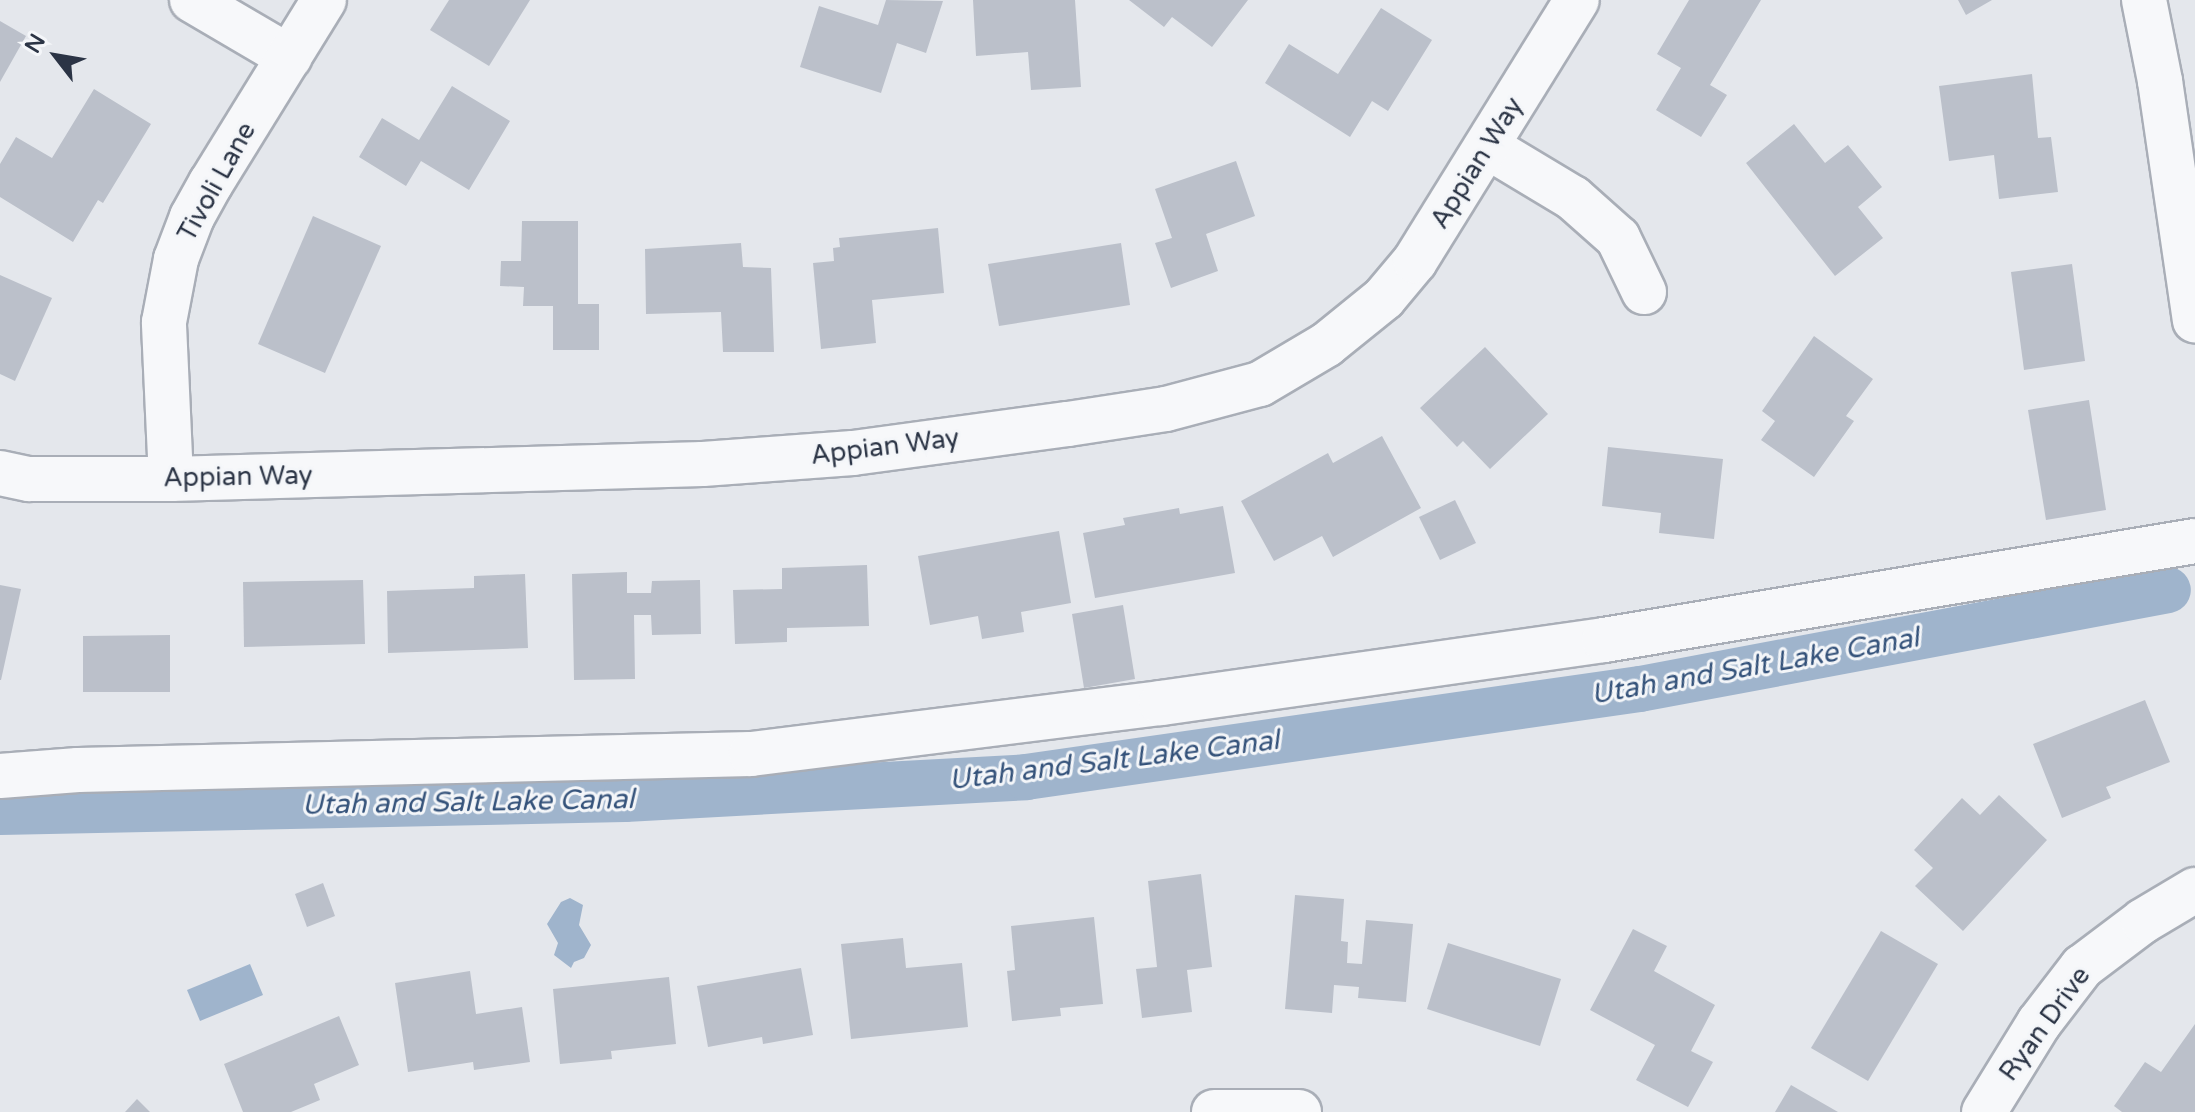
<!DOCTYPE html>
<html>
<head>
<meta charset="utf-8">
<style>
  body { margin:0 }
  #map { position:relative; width:2195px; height:1112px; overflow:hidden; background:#e4e7ec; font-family:"Varela Round",sans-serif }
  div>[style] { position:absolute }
  .water>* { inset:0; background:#9fb4cc }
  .canal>* { height:46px; margin:-23px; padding:0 23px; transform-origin:23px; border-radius:23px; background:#9fb4cc }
  .building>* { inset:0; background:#bbc0ca }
  .roads { filter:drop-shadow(2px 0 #a9aeb7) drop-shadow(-2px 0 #a9aeb7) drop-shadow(0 2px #a9aeb7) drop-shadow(0 -2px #a9aeb7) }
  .minor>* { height:44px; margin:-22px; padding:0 22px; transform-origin:22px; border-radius:22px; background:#f7f8fa }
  span { translate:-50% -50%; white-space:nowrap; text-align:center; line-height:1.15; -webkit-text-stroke:6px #f4f6f9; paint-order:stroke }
  .street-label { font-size:26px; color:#2b3445 }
  .water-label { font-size:28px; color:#34527a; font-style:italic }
  .north { position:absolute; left:16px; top:16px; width:80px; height:80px; -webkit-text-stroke:6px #f4f6f9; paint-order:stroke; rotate:301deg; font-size:22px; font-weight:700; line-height:32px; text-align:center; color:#2b3445 }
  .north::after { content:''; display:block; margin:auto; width:28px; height:36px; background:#2b3445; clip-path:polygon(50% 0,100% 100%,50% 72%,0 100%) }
</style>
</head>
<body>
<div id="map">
  <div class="water">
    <div style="clip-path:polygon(570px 898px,583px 905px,579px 925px,591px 945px,584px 958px,574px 962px,571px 968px,554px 955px,558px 943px,547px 924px,561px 902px)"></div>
    <div style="clip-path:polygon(250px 964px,263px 995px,200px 1021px,187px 990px)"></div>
  </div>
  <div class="canal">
    <div style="left:0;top:812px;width:625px;rotate:-1.19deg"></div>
    <div style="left:625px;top:799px;width:402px;rotate:-3.1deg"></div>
    <div style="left:1026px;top:777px;width:620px;rotate:-8.16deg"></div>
    <div style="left:1640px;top:689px;width:537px;rotate:-10.62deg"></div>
  </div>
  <div class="building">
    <div style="clip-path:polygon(449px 0,530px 0,489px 66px,430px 30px)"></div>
    <div style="clip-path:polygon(886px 0,943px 1px,926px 53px,897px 43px,881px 93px,800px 67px,819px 6px,878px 25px)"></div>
    <div style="clip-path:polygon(973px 0,1075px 0,1081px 87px,1031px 90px,1028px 52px,976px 56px)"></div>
    <div style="clip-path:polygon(1129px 0,1248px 0,1212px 47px,1172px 17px,1164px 27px)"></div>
    <div style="clip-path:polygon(1689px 0,1761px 0,1710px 85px,1727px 95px,1701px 137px,1656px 110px,1681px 68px,1657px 54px)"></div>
    <div style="clip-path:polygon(1958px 0,1992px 0,1966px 15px)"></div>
    <div style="clip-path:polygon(1381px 8px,1432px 40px,1388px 111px,1372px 101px,1350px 137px,1265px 83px,1289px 44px,1338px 74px)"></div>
    <div style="clip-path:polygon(0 21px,26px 36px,0 82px)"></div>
    <div style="clip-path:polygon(2032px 74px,2038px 138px,2051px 137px,2058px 192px,1999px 199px,1994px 155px,1949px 161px,1939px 86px)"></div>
    <div style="clip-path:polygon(452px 86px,510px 121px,469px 190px,421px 161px,406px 186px,359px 157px,382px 118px,419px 140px)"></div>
    <div style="clip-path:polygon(94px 89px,151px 124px,103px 203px,98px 200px,73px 242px,0 197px,0 164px,16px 137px,52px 158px)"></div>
    <div style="clip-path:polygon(1794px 124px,1825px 163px,1848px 145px,1882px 187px,1858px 207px,1883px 238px,1835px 276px,1746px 163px)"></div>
    <div style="clip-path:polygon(1236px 161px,1255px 216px,1206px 234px,1218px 271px,1171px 288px,1155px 243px,1172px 238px,1155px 189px)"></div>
    <div style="clip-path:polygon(313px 216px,381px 246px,325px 373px,258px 344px)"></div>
    <div style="clip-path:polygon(522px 221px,578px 221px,578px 304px,599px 304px,599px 350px,553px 350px,553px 306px,523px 306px,524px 287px,500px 286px,501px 261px,521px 261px)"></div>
    <div style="clip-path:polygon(938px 228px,944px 293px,872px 300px,876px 343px,821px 349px,813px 263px,834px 261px,833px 248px,840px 247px,839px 238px)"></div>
    <div style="clip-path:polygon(741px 243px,743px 267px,771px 268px,774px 352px,723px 352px,721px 312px,646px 314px,645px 249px)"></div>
    <div style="clip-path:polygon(1121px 243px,1130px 305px,999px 326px,988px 264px)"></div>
    <div style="clip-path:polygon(2072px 264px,2085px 361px,2024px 370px,2011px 272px)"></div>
    <div style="clip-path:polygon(0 275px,52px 298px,15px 381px,0 374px)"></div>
    <div style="clip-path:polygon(1814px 336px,1873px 379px,1846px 416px,1854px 421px,1814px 477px,1761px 440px,1775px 421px,1762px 411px)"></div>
    <div style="clip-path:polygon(1485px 347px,1548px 414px,1490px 469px,1463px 441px,1457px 447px,1420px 408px)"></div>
    <div style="clip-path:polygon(2089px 400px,2106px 510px,2046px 520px,2028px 410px)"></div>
    <div style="clip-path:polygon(1382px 436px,1421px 508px,1333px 557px,1322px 536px,1274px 561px,1241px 501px,1328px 453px,1333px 463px)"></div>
    <div style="clip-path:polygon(1608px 447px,1723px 459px,1714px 539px,1659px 533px,1661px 513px,1602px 506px)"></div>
    <div style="clip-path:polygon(1455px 500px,1476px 543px,1440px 560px,1419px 517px)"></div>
    <div style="clip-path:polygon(1223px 506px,1235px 573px,1095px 598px,1083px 533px,1125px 525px,1123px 518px,1179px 508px,1180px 514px)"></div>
    <div style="clip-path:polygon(1059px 531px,1071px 603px,1021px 612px,1024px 632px,982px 639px,978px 616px,930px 625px,918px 556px)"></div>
    <div style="clip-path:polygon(867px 565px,869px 626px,787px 628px,787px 642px,735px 644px,733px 590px,782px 589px,782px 568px)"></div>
    <div style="clip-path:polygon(627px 572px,627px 593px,651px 593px,652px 581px,700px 580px,701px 634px,652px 635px,651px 615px,634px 615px,635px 679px,574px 680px,572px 574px)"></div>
    <div style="clip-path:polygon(525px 574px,528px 648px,388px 653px,387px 591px,474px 588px,474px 576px)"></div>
    <div style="clip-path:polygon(363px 580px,365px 644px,244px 647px,243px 582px)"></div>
    <div style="clip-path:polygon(0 585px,21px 589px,1px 680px,0 680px)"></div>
    <div style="clip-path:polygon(1123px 605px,1135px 679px,1084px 688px,1072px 614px)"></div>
    <div style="clip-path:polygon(170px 635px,170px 692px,83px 692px,83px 636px)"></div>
    <div style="clip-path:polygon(2145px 700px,2170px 762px,2106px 787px,2111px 798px,2062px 818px,2033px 744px)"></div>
    <div style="clip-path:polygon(1999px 795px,2047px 840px,1963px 931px,1915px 886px,1933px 868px,1914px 850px,1962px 798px,1980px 815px)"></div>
    <div style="clip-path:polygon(1201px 874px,1212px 967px,1187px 970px,1192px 1012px,1142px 1018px,1136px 969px,1157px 967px,1148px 881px)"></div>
    <div style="clip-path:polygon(323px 883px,335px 916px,307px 927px,295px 894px)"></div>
    <div style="clip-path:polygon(1295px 895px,1344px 899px,1341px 941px,1348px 942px,1347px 963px,1362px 964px,1366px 920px,1413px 924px,1406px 1002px,1358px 998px,1359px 987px,1334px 985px,1332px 1013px,1285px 1009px)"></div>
    <div style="clip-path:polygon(1094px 917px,1103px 1004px,1060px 1008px,1061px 1016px,1012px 1021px,1007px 971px,1015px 970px,1011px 926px)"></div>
    <div style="clip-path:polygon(1633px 929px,1667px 946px,1654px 971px,1715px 1005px,1691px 1051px,1713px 1062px,1688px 1107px,1636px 1080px,1655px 1045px,1590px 1010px)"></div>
    <div style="clip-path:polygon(1881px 931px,1938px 964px,1868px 1081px,1811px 1048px)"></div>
    <div style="clip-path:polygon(903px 938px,906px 968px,962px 963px,968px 1027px,851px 1039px,841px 944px)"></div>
    <div style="clip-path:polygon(1448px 943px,1561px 979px,1540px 1046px,1427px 1009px)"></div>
    <div style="clip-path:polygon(801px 968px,813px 1035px,763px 1044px,762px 1037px,708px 1047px,697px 986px)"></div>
    <div style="clip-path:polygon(470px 971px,476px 1014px,522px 1007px,530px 1062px,474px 1070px,473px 1062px,408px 1072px,395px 983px)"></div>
    <div style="clip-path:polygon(669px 977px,676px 1044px,611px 1051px,612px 1059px,560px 1064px,553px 989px)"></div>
    <div style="clip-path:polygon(339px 1016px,359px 1065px,314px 1084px,320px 1100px,291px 1112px,243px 1112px,224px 1064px)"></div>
    <div style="clip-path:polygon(2195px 1024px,2195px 1112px,2122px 1112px,2114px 1106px,2145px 1062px,2161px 1072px)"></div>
    <div style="clip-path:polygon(1791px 1085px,1838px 1112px,1775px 1112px)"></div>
    <div style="clip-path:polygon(137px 1099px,150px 1112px,125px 1112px)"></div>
  </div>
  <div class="roads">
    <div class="minor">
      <div style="left:192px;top:0;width:113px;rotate:30.4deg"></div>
      <div style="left:2144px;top:0;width:83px;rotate:78.8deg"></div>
      <div style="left:2160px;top:81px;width:242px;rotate:81.7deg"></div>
      <div style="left:1488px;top:147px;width:99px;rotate:31deg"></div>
      <div style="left:1573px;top:198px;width:60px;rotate:41.6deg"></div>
      <div style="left:1618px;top:238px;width:60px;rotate:64.3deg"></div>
      <div style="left:0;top:473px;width:30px;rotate:12deg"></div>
      <div style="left:29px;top:479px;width:142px"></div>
      <div style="left:171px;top:479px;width:532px;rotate:-1.62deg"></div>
      <div style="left:703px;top:464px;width:150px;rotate:-4.2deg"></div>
      <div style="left:853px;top:453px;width:217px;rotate:-7.7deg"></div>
      <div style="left:1068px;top:424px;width:99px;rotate:-8.7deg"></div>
      <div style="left:1166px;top:409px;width:97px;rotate:-14.9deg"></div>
      <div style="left:1260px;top:384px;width:77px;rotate:-30.6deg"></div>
      <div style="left:1326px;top:345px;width:75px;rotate:-39deg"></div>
      <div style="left:1384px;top:298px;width:48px;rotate:-50deg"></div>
      <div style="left:1415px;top:261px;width:307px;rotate:-58.2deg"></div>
      <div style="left:171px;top:479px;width:157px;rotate:-92.6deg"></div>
      <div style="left:164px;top:322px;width:64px;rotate:-79.2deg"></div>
      <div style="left:176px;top:259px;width:45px;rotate:-69.1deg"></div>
      <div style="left:192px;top:217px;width:39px;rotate:-61deg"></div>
      <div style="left:211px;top:183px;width:215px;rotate:-58.3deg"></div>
      <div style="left:0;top:776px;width:78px;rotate:-4.4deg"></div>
      <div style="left:78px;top:770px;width:673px;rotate:-1.36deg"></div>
      <div style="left:751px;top:754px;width:413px;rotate:-7.1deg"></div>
      <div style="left:1161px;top:703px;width:447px;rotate:-8.1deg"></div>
      <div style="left:1604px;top:640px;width:599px;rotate:-9.51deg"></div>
      <div style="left:1214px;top:1112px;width:85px"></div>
      <div style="left:1984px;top:1112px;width:105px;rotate:-58.3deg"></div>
      <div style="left:2039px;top:1023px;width:71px;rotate:-52.5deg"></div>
      <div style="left:2082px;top:967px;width:76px;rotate:-37deg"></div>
      <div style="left:2143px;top:921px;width:61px;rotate:-30.8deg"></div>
    </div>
  </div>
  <div class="street-label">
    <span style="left:1477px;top:163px;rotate:-58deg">Appian Way</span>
    <span style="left:217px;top:182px;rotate:-61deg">Tivoli Lane</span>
    <span style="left:885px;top:447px;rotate:-7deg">Appian Way</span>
    <span style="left:238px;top:477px;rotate:-1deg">Appian Way</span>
    <span style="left:2045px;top:1024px;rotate:-54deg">Ryan Drive</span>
  </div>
  <div class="water-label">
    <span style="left:1755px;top:666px;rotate:-10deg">Utah and Salt Lake Canal</span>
    <span style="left:1114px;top:760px;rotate:-7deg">Utah and Salt Lake Canal</span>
    <span style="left:468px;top:802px;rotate:-1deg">Utah and Salt Lake Canal</span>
  </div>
  <div class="north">N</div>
</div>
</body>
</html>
